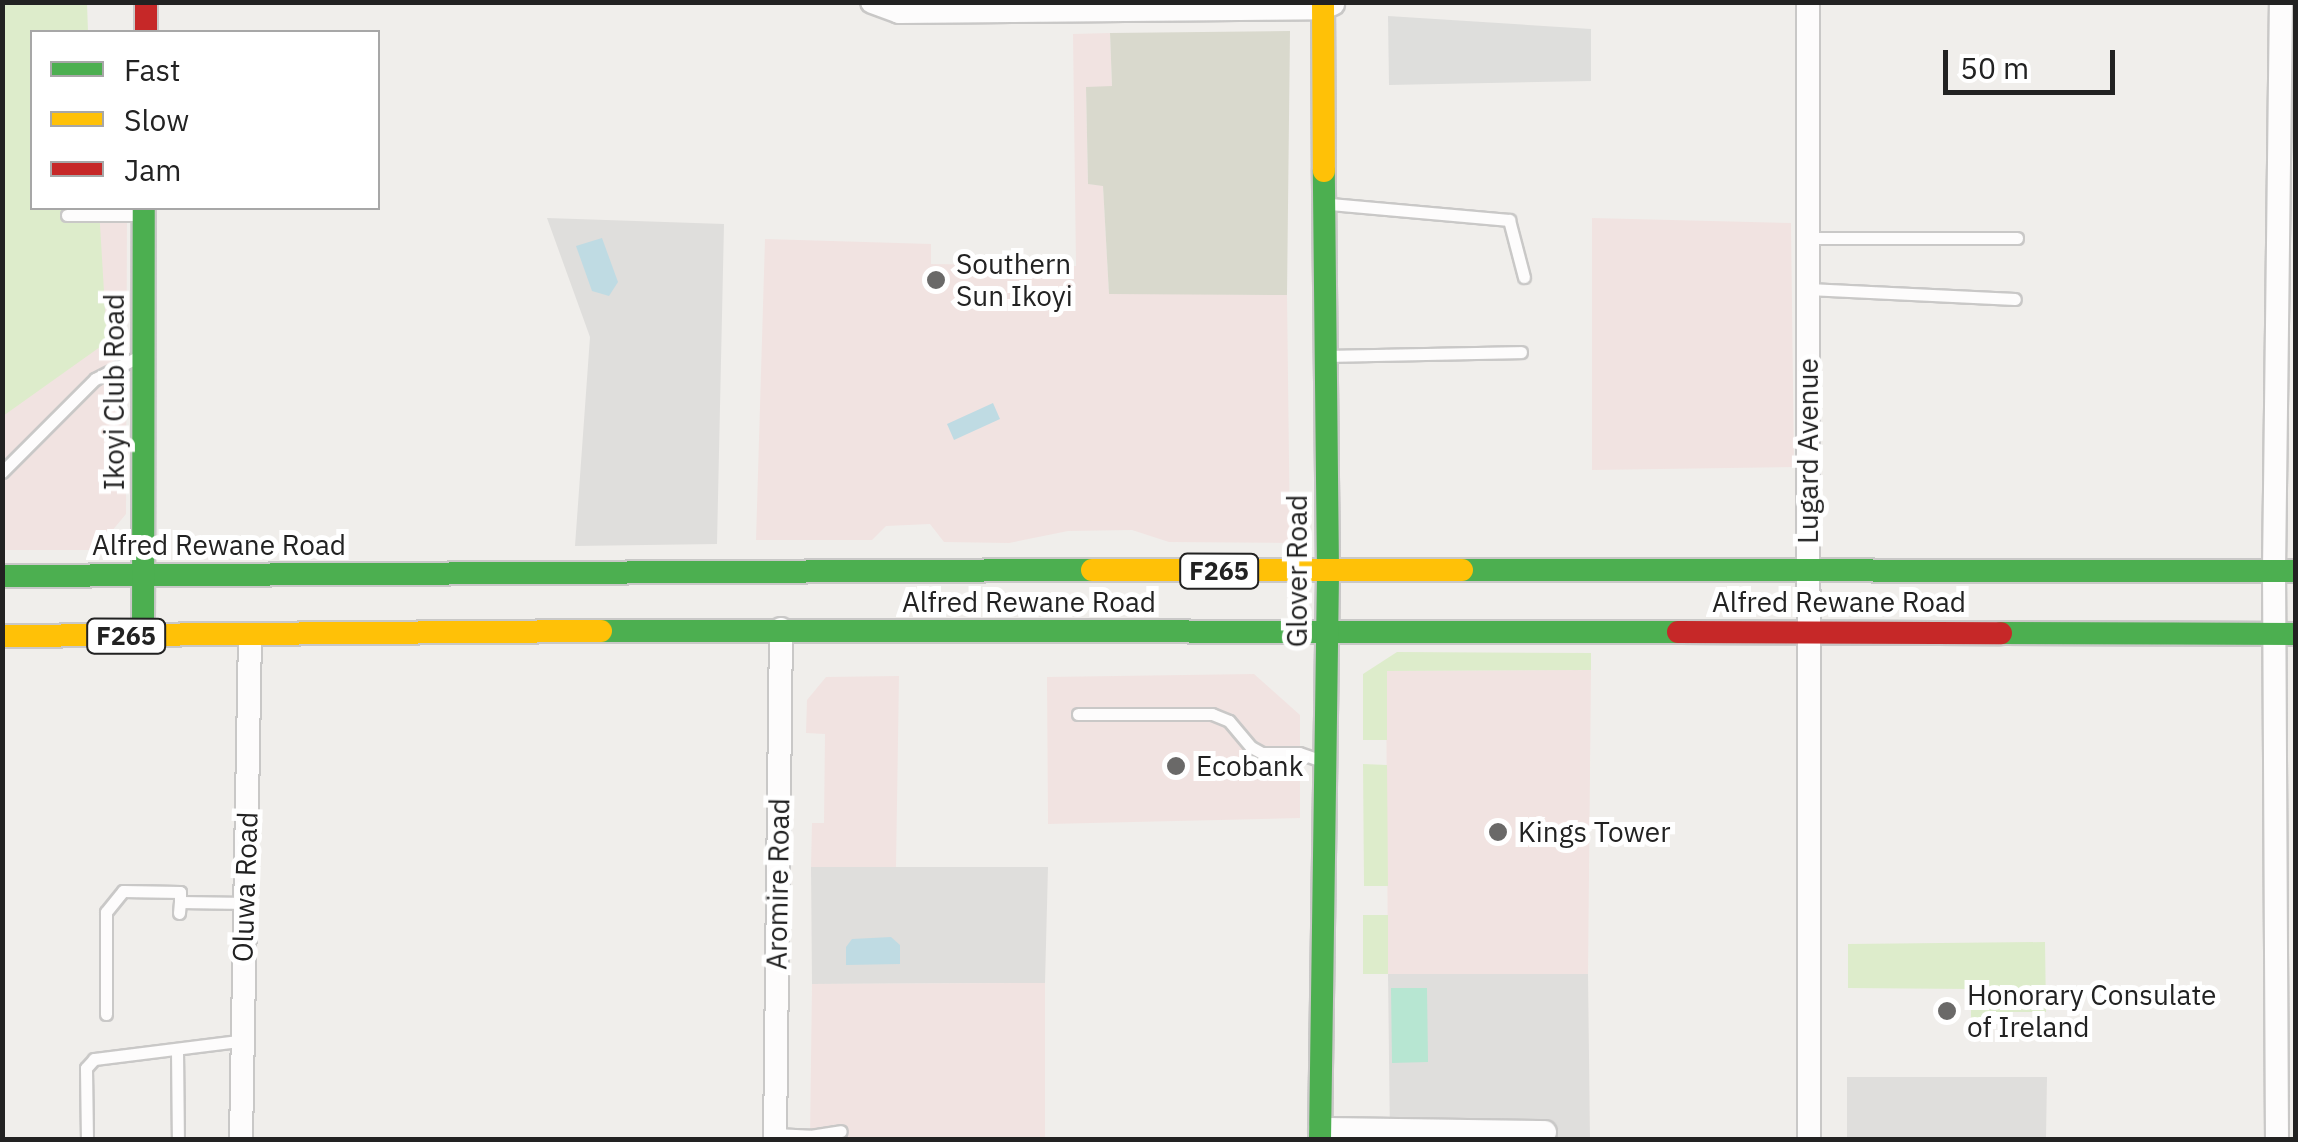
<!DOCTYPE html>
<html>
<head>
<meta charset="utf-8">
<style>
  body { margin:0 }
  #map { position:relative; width:2298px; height:1142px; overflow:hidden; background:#f0eeeb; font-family:"IBM Plex Sans",sans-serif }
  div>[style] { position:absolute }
  .residential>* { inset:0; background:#dfdedc }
  .commercial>* { inset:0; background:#f1e3e1 }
  .religious>* { inset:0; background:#dededc }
  .construction>* { inset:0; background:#d9d9cd }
  .grass>* { inset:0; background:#ddeccb }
  .pitch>* { inset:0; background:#b7e6d2 }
  .water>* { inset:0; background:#bfdbe3 }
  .roads { filter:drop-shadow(2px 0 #c9c8c7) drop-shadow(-2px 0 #c9c8c7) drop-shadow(0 2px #c9c8c7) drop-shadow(0 -2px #c9c8c7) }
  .lane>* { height:11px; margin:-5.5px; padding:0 5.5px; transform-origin:5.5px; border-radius:5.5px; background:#fdfcfc }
  .street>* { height:22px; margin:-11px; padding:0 11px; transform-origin:11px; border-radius:11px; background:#fdfcfc }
  .fast>* { height:22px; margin:-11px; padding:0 11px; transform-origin:11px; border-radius:11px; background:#4caf50 }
  .slow>* { height:22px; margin:-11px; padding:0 11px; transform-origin:11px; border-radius:11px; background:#ffc107 }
  .jam>* { height:22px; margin:-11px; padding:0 11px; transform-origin:11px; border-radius:11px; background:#c62828 }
  .dots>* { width:28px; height:28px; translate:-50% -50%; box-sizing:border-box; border:5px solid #fff; border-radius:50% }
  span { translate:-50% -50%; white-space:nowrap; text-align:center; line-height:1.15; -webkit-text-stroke:10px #fff; paint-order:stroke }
  .shield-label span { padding:2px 8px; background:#fff; border:2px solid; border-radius:8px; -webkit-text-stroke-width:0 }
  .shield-label { font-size:25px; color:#222; font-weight:700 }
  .poi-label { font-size:28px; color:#222 }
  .left { translate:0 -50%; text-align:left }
  .street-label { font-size:28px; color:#222 }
  .frame { position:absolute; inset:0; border:5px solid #222; pointer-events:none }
  .legend { position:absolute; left:30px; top:30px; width:350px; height:180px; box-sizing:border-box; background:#fff; border:2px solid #a7a7a7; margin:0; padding:12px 18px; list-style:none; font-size:30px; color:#222 }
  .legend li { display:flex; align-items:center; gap:20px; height:50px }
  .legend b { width:50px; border:2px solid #a7a7a7 }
  .scale { position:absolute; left:1943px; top:50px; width:172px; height:45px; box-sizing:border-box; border:5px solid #222; border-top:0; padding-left:12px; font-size:30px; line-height:35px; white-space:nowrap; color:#222; -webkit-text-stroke:8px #fff; paint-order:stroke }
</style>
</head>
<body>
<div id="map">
  <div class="residential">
    <div style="clip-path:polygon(547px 218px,724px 224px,717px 544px,575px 546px,590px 337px)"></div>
    <div style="clip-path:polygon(811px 867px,1048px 867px,1045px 983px,812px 984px)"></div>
    <div style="clip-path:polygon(1388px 974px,1588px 974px,1590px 1139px,1390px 1139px)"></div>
    <div style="clip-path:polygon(1847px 1077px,2047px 1077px,2046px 1139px,1847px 1139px)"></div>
  </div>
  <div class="commercial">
    <div style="clip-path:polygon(1110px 33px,1112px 87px,1086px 87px,1088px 184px,1103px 185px,1109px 293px,1287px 295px,1290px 543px,1169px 542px,1132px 530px,1068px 531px,1009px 543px,944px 542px,930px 524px,886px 526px,872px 540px,756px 540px,765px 239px,931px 244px,931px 264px,1076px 266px,1073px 34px)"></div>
    <div style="clip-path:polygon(2px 80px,32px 208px,127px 208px,126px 514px,96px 550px,3px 550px)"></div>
    <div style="clip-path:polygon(1592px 218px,1791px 223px,1794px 467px,1592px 470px)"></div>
    <div style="clip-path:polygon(1591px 670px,1588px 974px,1388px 974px,1386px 671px)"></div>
    <div style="clip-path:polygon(1254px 674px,1300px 715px,1300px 818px,1048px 824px,1047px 677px)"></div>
    <div style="clip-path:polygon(899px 676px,896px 867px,811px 867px,812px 823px,824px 823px,825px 734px,806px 733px,807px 700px,826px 677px)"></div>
    <div style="clip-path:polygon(1045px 983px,1045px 1139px,810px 1140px,812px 984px)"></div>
  </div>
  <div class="religious">
    <div style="clip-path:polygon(1388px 16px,1591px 29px,1591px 81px,1389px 85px)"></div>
  </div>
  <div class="construction">
    <div style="clip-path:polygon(1290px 31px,1287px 295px,1109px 294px,1103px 186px,1088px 184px,1086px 87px,1112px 86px,1110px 33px)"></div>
  </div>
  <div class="grass">
    <div style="clip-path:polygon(3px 3px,87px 3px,88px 32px,32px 32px,32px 208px,99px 208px,107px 342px,3px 416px)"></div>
    <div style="clip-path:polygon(1397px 652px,1591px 653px,1591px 670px,1387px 671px,1387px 740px,1363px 740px,1363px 674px)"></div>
    <div style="clip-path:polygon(1363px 764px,1387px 765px,1388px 886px,1364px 886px)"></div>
    <div style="clip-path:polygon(1363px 915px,1388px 915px,1388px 974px,1363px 974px)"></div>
    <div style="clip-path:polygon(2045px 942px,2046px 1012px,2012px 1012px,2012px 1022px,1971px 1022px,1971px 989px,1848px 988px,1848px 944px)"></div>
  </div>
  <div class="pitch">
    <div style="clip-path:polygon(1391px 988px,1427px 988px,1428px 1062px,1392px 1063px)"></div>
  </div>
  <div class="water">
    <div style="clip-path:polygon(602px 238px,618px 282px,609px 296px,592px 291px,576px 246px)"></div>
    <div style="clip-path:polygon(993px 403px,1000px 419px,954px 440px,947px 424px)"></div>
    <div style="clip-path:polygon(891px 937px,900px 945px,900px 964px,846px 965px,846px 947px,852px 939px)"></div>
  </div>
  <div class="roads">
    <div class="lane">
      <div style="left:1330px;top:204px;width:180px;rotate:5.1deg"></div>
      <div style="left:1509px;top:220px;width:59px;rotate:75.3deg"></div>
      <div style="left:67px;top:215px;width:72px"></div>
      <div style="left:1808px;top:238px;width:209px"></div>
      <div style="left:1808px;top:289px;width:207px;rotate:2.8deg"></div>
      <div style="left:1330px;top:356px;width:191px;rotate:-1.2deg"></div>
      <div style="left:2px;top:472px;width:132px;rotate:-45deg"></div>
      <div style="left:95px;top:379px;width:51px;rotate:-27.1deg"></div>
      <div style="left:1078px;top:714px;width:134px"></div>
      <div style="left:1212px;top:714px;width:18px;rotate:22deg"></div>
      <div style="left:1229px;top:721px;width:34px;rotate:50deg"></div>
      <div style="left:1251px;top:747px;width:13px;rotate:29deg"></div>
      <div style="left:1262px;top:753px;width:37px"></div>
      <div style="left:1299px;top:753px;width:24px;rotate:19deg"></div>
      <div style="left:179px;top:913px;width:11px;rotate:-85deg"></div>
      <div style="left:180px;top:902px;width:67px;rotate:0.9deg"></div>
      <div style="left:106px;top:1014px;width:102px;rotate:-90deg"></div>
      <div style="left:106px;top:912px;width:27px;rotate:-51deg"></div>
      <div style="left:123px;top:891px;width:57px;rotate:1deg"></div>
      <div style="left:180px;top:892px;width:10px;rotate:90deg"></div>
      <div style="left:177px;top:1050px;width:90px;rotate:89.4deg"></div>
      <div style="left:775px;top:1134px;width:35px;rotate:3deg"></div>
      <div style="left:810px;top:1136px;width:31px;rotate:-9deg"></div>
      <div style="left:87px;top:1140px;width:72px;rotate:-90.8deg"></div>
      <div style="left:86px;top:1068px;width:12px;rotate:-48deg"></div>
      <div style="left:94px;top:1059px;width:146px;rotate:-7.1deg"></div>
    </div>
    <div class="street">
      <div style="left:872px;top:2px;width:29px;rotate:20deg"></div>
      <div style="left:899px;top:12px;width:424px;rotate:-0.5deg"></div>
      <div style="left:1323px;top:8px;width:11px;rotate:-22deg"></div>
      <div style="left:1808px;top:2px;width:1138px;rotate:89.95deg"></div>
      <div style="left:1320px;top:1129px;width:225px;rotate:0.8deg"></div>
      <div style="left:241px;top:1140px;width:505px;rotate:-88.98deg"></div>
      <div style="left:775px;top:1140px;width:511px;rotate:-89.33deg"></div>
      <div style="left:2277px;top:1140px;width:569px;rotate:-90.3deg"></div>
      <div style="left:2274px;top:571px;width:569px;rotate:-89.3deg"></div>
    </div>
    <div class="fast">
      <div style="left:1462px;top:570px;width:834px;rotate:0.07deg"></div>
      <div style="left:2px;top:576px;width:1090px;rotate:-0.32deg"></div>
      <div style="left:601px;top:631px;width:1077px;rotate:0.05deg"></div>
      <div style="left:2001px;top:633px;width:295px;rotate:0.2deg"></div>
      <div style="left:143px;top:636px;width:428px;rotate:-89.9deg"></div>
      <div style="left:1320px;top:1140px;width:568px;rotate:-89.19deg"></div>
      <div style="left:1328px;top:572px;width:401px;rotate:-90.6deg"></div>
    </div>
    <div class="slow">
      <div style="left:1323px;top:2px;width:169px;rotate:89.7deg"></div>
      <div style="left:1092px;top:570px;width:370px"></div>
      <div style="left:2px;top:636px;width:599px;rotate:-0.48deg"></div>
    </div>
    <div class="jam">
      <div style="left:146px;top:2px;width:30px;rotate:90deg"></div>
      <div style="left:1678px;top:632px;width:323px;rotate:0.2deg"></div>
    </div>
  </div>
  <div class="dots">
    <div style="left:936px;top:280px;background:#6a6968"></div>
    <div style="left:1176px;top:766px;background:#6a6968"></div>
    <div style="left:1498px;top:832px;background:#6a6968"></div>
    <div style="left:1947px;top:1011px;background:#6a6968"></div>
  </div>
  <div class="shield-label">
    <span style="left:1219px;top:571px">F265</span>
    <span style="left:126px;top:636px">F265</span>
  </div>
  <div class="poi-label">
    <span class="left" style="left:956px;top:280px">Southern<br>Sun Ikoyi</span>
    <span class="left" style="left:1196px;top:766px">Ecobank</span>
    <span class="left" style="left:1518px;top:832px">Kings Tower</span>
    <span class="left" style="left:1967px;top:1011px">Honorary Consulate<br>of Ireland</span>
  </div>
  <div class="street-label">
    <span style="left:114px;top:392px;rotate:-90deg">Ikoyi Club Road</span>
    <span style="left:1808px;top:451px;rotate:-90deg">Lugard Avenue</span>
    <span style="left:219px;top:545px">Alfred Rewane Road</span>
    <span style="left:1297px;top:571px;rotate:-90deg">Glover Road</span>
    <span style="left:1029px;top:602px">Alfred Rewane Road</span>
    <span style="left:1839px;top:602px">Alfred Rewane Road</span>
    <span style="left:778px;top:884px;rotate:-89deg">Aromire Road</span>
    <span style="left:245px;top:887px;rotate:-88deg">Oluwa Road</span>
  </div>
  <div class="frame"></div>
  <ul class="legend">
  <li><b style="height:12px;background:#4caf50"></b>Fast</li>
  <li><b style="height:12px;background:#ffc107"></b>Slow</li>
  <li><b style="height:12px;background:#c62828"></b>Jam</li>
  </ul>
  <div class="scale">50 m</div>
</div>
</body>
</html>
